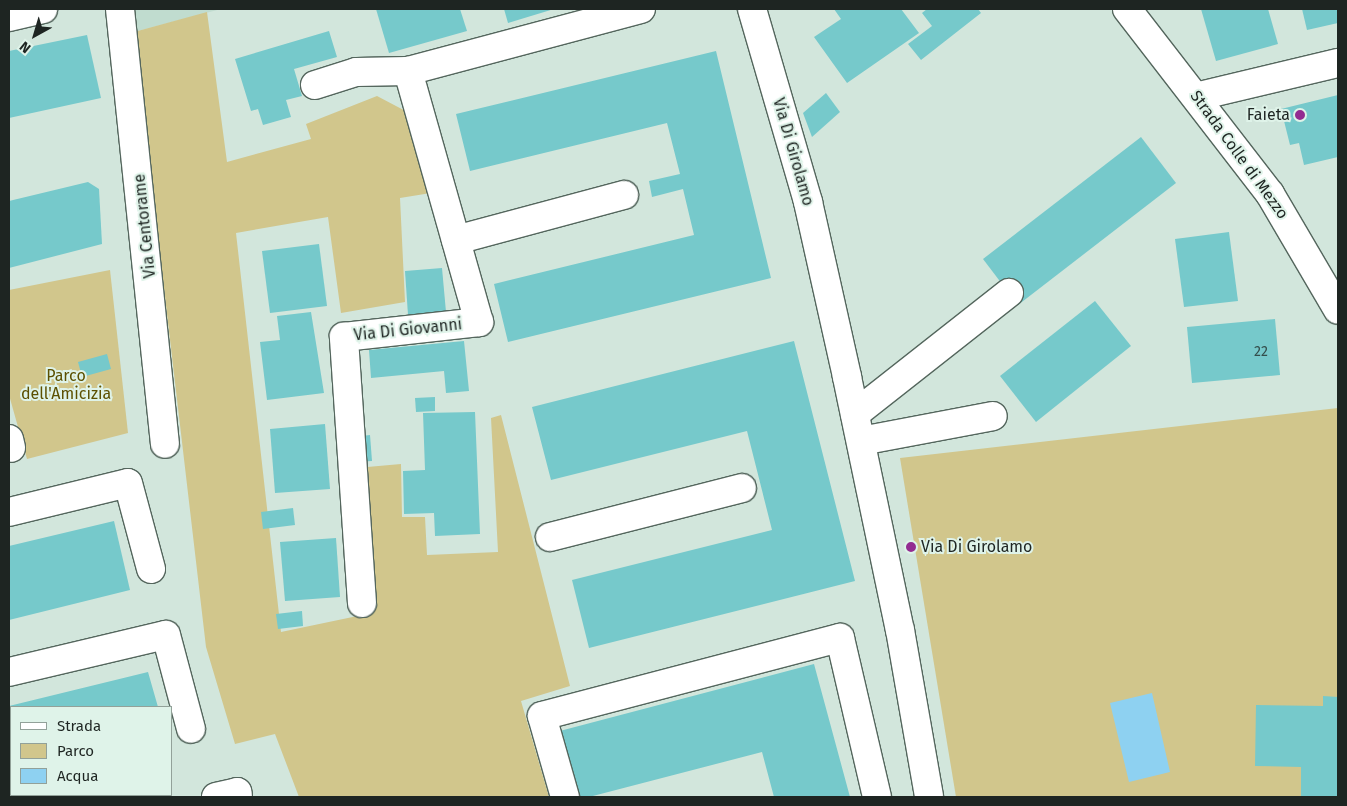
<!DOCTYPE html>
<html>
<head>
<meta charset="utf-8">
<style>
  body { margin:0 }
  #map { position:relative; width:1347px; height:806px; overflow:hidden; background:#d2e6dc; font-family:"Fira Sans",sans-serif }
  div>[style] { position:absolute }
  .built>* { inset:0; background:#c0dccf }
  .green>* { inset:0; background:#d1c68c }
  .water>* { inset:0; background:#8ed1f1 }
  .building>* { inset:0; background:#76c9cb }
  .roads { filter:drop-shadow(1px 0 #54665d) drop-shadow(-1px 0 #54665d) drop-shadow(0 1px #54665d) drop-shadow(0 -1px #54665d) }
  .minor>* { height:28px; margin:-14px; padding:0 14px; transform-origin:14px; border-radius:14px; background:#fff }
  .dots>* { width:14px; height:14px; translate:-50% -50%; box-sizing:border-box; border:2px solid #dff3e9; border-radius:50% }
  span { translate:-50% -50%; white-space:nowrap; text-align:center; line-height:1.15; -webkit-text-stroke:4px #dff3e9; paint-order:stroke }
  .number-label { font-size:14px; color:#344e4c }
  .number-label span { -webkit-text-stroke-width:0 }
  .poi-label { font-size:16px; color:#1e2522 }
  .right { translate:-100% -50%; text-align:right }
  .left { translate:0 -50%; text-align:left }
  .street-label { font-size:16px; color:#1e2522 }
  .park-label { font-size:16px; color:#5c5000 }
  .frame { position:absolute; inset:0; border:10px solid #1e2522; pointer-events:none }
  .legend { position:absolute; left:10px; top:706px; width:162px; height:90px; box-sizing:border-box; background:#dff3e9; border:1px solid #92a199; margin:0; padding:6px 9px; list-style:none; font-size:15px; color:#1e2522 }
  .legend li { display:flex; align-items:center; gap:10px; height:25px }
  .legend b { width:25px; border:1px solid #92a199 }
  .north { position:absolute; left:10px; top:10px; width:50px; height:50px; -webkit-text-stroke:4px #dff3e9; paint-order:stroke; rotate:219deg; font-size:14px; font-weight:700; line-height:20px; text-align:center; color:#1e2522 }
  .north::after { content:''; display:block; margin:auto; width:18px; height:22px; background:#1e2522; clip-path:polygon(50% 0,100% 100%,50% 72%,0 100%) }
</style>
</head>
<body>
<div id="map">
  <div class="built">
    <div style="clip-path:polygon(132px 9px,221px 9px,134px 32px)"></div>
  </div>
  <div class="green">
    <div style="clip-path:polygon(207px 12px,227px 162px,311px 139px,306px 124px,377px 96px,415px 116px,437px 192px,400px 198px,405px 302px,341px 313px,328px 217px,236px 233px,281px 632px,367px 614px,356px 468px,401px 464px,402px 517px,425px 517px,427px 555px,498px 552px,491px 418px,501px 415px,570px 686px,521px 701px,549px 797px,299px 797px,275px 734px,235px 744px,206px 647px,134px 32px)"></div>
    <div style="clip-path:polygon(110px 270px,128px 433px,27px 459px,9px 395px,9px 290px)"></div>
    <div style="clip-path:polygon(1338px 408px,1338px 797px,956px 797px,900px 458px)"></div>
  </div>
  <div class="water">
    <div style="clip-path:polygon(1152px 693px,1170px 772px,1129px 782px,1110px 703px)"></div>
  </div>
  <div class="building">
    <div style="clip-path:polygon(376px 9px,460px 9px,467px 31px,389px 53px)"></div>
    <div style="clip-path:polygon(504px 9px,554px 9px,508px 23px)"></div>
    <div style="clip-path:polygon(834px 9px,901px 9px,919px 33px,847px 83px,814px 37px,841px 19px)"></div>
    <div style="clip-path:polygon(927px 9px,978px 9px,981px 13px,921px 60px,908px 44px,932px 26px,922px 13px)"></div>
    <div style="clip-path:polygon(1201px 9px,1268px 9px,1278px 44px,1216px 61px)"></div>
    <div style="clip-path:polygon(1302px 9px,1338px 9px,1338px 23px,1307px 30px)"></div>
    <div style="clip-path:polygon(329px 31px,337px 57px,294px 69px,302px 96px,286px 100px,291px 117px,263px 125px,258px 109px,251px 111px,235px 59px)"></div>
    <div style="clip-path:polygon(87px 35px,101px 98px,9px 118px,9px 51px)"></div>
    <div style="clip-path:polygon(716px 51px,771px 278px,508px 342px,494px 284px,694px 235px,683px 189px,652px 197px,649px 181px,680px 174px,667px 123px,470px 171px,456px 114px)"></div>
    <div style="clip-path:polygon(826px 93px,840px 112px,812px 137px,803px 113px)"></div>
    <div style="clip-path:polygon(1338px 95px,1338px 157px,1304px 165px,1299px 143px,1290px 145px,1281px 109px)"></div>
    <div style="clip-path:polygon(1141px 137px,1176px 183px,1018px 305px,983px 259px)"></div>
    <div style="clip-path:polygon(88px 182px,99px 189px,102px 244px,9px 268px,9px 201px)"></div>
    <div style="clip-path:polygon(1229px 232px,1238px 301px,1184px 307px,1175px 239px)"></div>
    <div style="clip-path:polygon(319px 244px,327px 306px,270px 313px,262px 251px)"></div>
    <div style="clip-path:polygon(442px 268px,446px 312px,408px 315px,405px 271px)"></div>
    <div style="clip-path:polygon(1095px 301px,1131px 346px,1036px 422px,1000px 376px)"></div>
    <div style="clip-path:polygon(311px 312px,324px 393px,267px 400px,260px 342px,280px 340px,277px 316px)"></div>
    <div style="clip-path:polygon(1275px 319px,1280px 375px,1192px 383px,1187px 327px)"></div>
    <div style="clip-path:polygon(464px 341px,469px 391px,446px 393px,444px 371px,371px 378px,369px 350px)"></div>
    <div style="clip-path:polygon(794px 341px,855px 581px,589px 648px,572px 580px,772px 530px,747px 431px,551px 480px,532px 407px)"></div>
    <div style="clip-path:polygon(107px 354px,111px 369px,82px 377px,78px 362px)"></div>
    <div style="clip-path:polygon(435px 397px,435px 411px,416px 412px,415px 398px)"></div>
    <div style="clip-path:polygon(475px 412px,480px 534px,435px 536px,434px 513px,404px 514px,403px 471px,425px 470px,423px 413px)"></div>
    <div style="clip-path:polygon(325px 424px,330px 489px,275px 493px,270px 429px)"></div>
    <div style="clip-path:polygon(370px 435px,372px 461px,355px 462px,353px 437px)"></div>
    <div style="clip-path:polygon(293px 508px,295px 525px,263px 529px,261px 512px)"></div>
    <div style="clip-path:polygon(114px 521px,130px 590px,9px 620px,9px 546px)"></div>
    <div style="clip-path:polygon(336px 538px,340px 597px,285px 601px,280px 542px)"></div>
    <div style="clip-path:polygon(302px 611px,303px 626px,278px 629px,276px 614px)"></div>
    <div style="clip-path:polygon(814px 664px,850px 797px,774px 797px,762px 752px,589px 797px,573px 797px,556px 732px)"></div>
    <div style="clip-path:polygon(148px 672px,158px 707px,11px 707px,9px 784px,9px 706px)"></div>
    <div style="clip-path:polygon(1323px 696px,1338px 697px,1338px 797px,1301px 797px,1301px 767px,1255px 766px,1256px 705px,1323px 706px)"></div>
  </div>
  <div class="roads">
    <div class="minor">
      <div style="left:120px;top:9px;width:437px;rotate:84.1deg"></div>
      <div style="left:752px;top:9px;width:201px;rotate:73.8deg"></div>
      <div style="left:808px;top:202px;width:179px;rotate:77.4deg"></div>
      <div style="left:847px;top:377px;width:258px;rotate:78.2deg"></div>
      <div style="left:900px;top:630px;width:169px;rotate:80.1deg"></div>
      <div style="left:1127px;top:9px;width:234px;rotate:52.3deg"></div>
      <div style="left:1270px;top:194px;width:134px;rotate:59.6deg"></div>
      <div style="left:9px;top:17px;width:35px;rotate:-13deg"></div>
      <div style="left:315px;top:85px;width:43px;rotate:-17.6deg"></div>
      <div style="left:356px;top:72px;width:52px;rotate:-1.1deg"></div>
      <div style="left:408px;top:71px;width:241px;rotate:-14.9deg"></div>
      <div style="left:1199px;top:96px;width:143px;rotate:-13.4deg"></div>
      <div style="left:456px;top:240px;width:174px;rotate:-15deg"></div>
      <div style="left:855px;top:414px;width:196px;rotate:-38.2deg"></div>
      <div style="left:9px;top:439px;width:9px;rotate:77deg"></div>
      <div style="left:861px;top:441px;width:134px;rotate:-10.7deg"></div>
      <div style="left:9px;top:512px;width:122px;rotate:-13.7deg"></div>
      <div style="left:128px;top:483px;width:89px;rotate:75deg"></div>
      <div style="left:550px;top:537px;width:198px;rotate:-14.3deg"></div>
      <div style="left:362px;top:603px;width:267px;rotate:-93.9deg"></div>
      <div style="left:344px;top:337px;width:136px;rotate:-6.3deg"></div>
      <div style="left:479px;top:322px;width:261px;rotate:-105.8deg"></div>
      <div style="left:9px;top:672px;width:161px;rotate:-13.3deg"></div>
      <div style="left:166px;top:635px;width:97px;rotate:75.1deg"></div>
      <div style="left:216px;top:797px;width:22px;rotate:-13deg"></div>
      <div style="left:237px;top:792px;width:5px;rotate:79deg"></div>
      <div style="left:565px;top:797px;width:84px;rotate:-105.9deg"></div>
      <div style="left:542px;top:716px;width:308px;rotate:-14.7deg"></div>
      <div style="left:840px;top:638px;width:163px;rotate:76.9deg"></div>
    </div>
  </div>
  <div class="dots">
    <div style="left:1300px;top:115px;background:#932c91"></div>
    <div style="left:911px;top:547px;background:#932c91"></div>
  </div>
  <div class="number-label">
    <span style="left:1261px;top:352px">22</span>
  </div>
  <div class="poi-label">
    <span class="right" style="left:1290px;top:115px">Faieta</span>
    <span class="left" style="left:921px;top:547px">Via Di Girolamo</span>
  </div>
  <div class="street-label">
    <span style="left:793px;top:152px;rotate:74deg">Via Di Girolamo</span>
    <span style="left:1239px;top:155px;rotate:54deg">Strada Colle di Mezzo</span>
    <span style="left:145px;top:226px;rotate:-96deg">Via Centorame</span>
    <span style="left:408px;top:330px;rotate:-6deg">Via Di Giovanni</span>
  </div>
  <div class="park-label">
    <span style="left:66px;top:385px">Parco<br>dell'Amicizia</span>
  </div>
  <div class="frame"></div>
  <ul class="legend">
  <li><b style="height:6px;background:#fff"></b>Strada</li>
  <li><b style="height:14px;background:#d1c68c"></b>Parco</li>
  <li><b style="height:14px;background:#8ed1f1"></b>Acqua</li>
  </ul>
  <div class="north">N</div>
</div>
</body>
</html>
